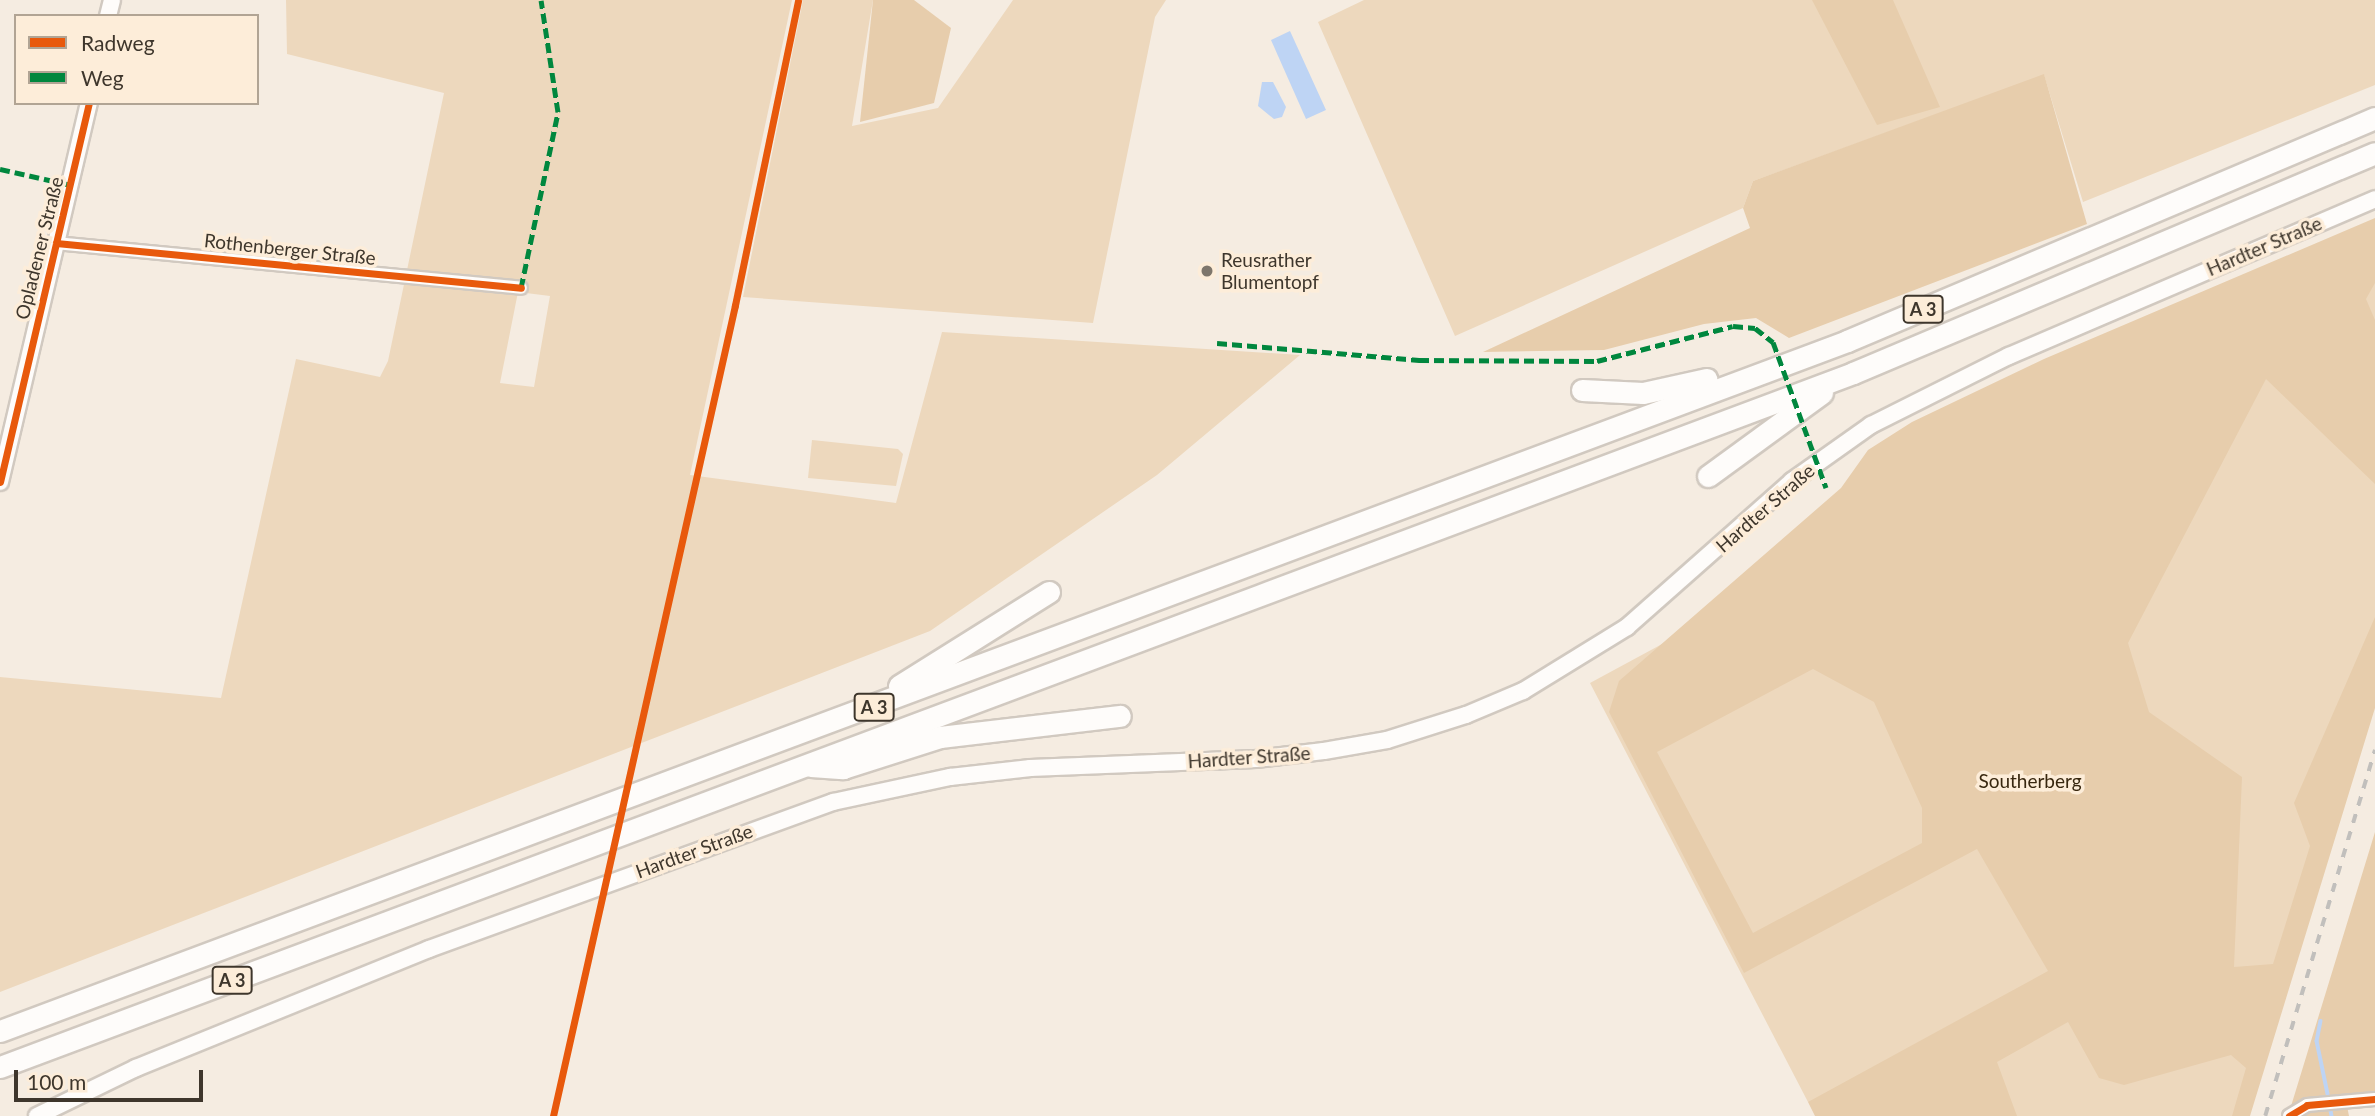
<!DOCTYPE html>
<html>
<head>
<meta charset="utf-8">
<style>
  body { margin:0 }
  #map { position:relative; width:2375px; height:1116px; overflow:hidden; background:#f5ece1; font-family:Lato,sans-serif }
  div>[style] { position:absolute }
  .green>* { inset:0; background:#edd8bd }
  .forest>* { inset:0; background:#e7cdac }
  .water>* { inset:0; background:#bed4f4 }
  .stream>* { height:3.5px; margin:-1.75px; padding:0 1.75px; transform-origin:1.75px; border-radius:1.75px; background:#bed4f4 }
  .roads { filter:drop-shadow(2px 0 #d1c9c0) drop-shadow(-2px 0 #d1c9c0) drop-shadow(0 2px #d1c9c0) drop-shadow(0 -2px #d1c9c0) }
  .street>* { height:12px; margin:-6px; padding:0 6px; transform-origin:6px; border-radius:6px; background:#fefcfa }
  .secondary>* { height:16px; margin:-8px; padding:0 8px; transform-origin:8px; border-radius:8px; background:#fefcfa }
  .highway>* { height:21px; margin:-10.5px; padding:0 10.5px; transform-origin:10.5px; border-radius:10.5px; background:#fefcfa }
  .rail>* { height:3.5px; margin-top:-1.75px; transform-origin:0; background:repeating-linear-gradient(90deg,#c1bfbc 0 9px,transparent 0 18px) }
  .quiet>* { height:5px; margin-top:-2.5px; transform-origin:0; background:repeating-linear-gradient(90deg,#00873e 0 10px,transparent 0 15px) }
  .cycleway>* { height:7px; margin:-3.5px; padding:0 3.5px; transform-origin:3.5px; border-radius:3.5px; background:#e8590c }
  .dots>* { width:19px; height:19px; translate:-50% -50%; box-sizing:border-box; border:4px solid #fdedd9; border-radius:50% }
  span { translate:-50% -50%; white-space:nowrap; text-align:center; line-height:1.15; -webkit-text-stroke:7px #fdedd9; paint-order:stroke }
  .shield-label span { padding:2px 5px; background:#fdedd9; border:2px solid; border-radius:5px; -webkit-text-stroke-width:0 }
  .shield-label { font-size:18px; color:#3e362c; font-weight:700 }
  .street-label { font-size:19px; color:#3e362c }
  .poi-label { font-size:19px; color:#3e362c }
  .left { translate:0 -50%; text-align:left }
  .park-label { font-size:19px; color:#38270f }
  .legend { position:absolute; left:14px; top:14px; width:245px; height:91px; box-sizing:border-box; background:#fdedd9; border:2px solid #b1a494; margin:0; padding:9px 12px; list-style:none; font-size:21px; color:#3e362c }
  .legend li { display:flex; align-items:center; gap:14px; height:35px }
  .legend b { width:35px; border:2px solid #b1a494 }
  .scale { position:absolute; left:14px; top:1070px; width:189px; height:32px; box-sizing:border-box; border:4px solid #3e362c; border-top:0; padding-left:9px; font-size:21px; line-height:24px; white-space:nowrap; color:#3e362c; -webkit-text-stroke:5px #fdedd9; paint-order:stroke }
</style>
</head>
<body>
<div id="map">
  <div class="green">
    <div style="clip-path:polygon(evenodd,286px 0,792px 0,690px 475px,896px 503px,942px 332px,1300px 355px,1157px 475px,930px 631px,0 992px,0 677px,221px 698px,296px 359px,380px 377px,388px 361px,444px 93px,287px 54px,286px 0,518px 292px,550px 296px,534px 387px,500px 383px,518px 292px)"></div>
    <div style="clip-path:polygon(803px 0,873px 0,852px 126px,938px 108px,1013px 0,1166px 0,1155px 17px,1093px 323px,743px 297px)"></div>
    <div style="clip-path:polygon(1364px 0,2375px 0,2375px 85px,2083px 202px,2044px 75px,1753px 181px,1743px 208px,1455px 336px,1318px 22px)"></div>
    <div style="clip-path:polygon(2375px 241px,2375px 694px,2246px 1116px,2005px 1116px,1808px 1102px,1590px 683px,1834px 551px)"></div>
    <div style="clip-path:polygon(812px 440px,898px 449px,903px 454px,896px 486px,808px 478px)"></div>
  </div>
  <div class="forest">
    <div style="clip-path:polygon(873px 0,914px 0,951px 28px,934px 103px,860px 122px)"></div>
    <div style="clip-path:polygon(1812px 0,1893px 0,1940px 107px,1877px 125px)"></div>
    <div style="clip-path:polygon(2044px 74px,2087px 224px,1789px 338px,1756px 318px,1704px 324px,1604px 350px,1483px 352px,1750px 228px,1743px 208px,1753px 181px)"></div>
    <div style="clip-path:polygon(evenodd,2375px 218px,2375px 283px,2366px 299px,2375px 320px,2375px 484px,2266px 379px,2128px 643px,2149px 712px,2242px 777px,2234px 967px,2273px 964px,2310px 846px,2294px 803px,2375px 617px,2375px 708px,2250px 1116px,2232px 1116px,2246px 1068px,2231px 1055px,2124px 1085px,2099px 1078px,2068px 1022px,1997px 1062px,2017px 1116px,1815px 1116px,1808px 1102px,2048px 971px,1977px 849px,1744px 973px,1609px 712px,1619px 681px,1841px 488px,1868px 450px,1912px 422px,2044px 359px,2375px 218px,1813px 669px,1874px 702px,1922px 808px,1922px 843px,1753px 933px,1657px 752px,1813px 669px)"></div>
    <div style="clip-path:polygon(2375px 832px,2375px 1093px,2345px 1096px,2349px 1116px,2288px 1116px)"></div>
  </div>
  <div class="water">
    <div style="clip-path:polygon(1290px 31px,1326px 110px,1306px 119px,1271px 40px)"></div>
    <div style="clip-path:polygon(1262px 82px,1273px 82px,1286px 107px,1282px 117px,1274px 119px,1258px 106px)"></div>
  </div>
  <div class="stream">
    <div style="left:2321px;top:1021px;width:20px;rotate:101deg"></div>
    <div style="left:2317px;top:1041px;width:54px;rotate:78.3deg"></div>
    <div style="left:2331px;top:1111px;width:5px;rotate:79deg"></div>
  </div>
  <div class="roads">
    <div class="street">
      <div style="left:56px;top:243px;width:467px;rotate:5.5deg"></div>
      <div style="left:2289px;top:1116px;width:21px;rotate:-31deg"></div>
      <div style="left:2307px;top:1105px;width:68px;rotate:-5deg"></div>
    </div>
    <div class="secondary">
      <div style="left:108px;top:16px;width:16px;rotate:-76deg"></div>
      <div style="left:0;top:482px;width:389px;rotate:-76.8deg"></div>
      <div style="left:37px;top:1116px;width:110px;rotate:-25.9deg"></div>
      <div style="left:136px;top:1068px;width:316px;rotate:-22.1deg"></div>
      <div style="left:429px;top:949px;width:430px;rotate:-20deg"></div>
      <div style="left:833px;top:802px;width:120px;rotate:-12.1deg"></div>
      <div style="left:950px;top:777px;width:81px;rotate:-6.4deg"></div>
      <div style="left:1030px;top:768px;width:226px;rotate:-2.3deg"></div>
      <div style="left:1256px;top:759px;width:68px;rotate:-6.7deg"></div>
      <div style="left:1324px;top:751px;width:64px;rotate:-9.9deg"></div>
      <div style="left:1387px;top:740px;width:83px;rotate:-17.6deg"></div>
      <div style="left:1466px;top:715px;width:62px;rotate:-22.8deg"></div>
      <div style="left:1523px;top:691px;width:122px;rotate:-31.6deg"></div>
      <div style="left:1627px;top:627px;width:220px;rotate:-41.5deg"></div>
      <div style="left:1792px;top:481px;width:97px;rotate:-35.3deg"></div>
      <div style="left:1871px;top:425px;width:154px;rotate:-26.6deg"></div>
      <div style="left:2009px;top:356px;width:398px;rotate:-23.2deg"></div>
    </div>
    <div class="highway">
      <div style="left:1582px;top:390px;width:61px;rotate:2.8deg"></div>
      <div style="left:1643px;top:393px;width:65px;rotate:-12.5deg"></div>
      <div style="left:1708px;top:476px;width:141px;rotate:-36.1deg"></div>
      <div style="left:899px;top:686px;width:177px;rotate:-32.1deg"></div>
      <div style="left:811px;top:766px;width:32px;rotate:4deg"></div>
      <div style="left:843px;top:768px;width:102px;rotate:-17.7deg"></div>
      <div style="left:940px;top:737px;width:181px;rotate:-6.7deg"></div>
      <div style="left:0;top:1031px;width:1972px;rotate:-20.48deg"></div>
      <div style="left:1847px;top:341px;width:573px;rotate:-22.9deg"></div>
      <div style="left:0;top:1067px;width:1979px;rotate:-20.53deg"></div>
      <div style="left:1853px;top:373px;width:566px;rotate:-22.85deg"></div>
    </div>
  </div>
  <div class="rail">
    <div style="left:2265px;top:1116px;width:382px;rotate:-73.3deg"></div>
  </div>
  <div class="quiet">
    <div style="left:0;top:169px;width:73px;rotate:12.7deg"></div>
    <div style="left:521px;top:288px;width:180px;rotate:-78.1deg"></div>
    <div style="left:558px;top:112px;width:113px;rotate:-98.6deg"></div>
    <div style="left:1217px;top:343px;width:203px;rotate:4.8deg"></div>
    <div style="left:1419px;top:360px;width:178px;rotate:0.3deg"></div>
    <div style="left:1597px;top:361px;width:140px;rotate:-14.4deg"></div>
    <div style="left:1733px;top:326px;width:22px;rotate:5deg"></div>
    <div style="left:1755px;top:328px;width:23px;rotate:38deg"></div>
    <div style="left:1773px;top:342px;width:155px;rotate:70deg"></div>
  </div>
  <div class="cycleway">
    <div style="left:56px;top:243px;width:467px;rotate:5.5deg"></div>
    <div style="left:0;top:482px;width:389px;rotate:-76.8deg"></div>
    <div style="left:553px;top:1116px;width:831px;rotate:-77.35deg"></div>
    <div style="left:735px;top:305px;width:311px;rotate:-78.3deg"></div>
    <div style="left:2289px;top:1116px;width:21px;rotate:-31deg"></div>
    <div style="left:2307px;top:1105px;width:68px;rotate:-5deg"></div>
  </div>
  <div class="dots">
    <div style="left:1207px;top:271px;background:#7e766b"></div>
  </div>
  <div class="shield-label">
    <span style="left:1923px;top:309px">A 3</span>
    <span style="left:874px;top:707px">A 3</span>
    <span style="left:232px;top:980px">A 3</span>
  </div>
  <div class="street-label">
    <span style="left:2264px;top:246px;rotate:-23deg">Hardter Straße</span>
    <span style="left:39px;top:248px;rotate:-76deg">Opladener Straße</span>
    <span style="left:290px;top:249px;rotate:6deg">Rothenberger Straße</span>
    <span style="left:1765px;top:508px;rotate:-41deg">Hardter Straße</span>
    <span style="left:1249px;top:757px;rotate:-4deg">Hardter Straße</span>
    <span style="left:694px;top:851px;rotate:-20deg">Hardter Straße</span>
  </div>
  <div class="poi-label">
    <span class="left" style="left:1221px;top:271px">Reusrather<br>Blumentopf</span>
  </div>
  <div class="park-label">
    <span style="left:2030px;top:781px">Southerberg</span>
  </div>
  <ul class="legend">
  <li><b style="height:9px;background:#e8590c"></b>Radweg</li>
  <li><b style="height:9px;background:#00873e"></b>Weg</li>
  </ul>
  <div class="scale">100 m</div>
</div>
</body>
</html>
